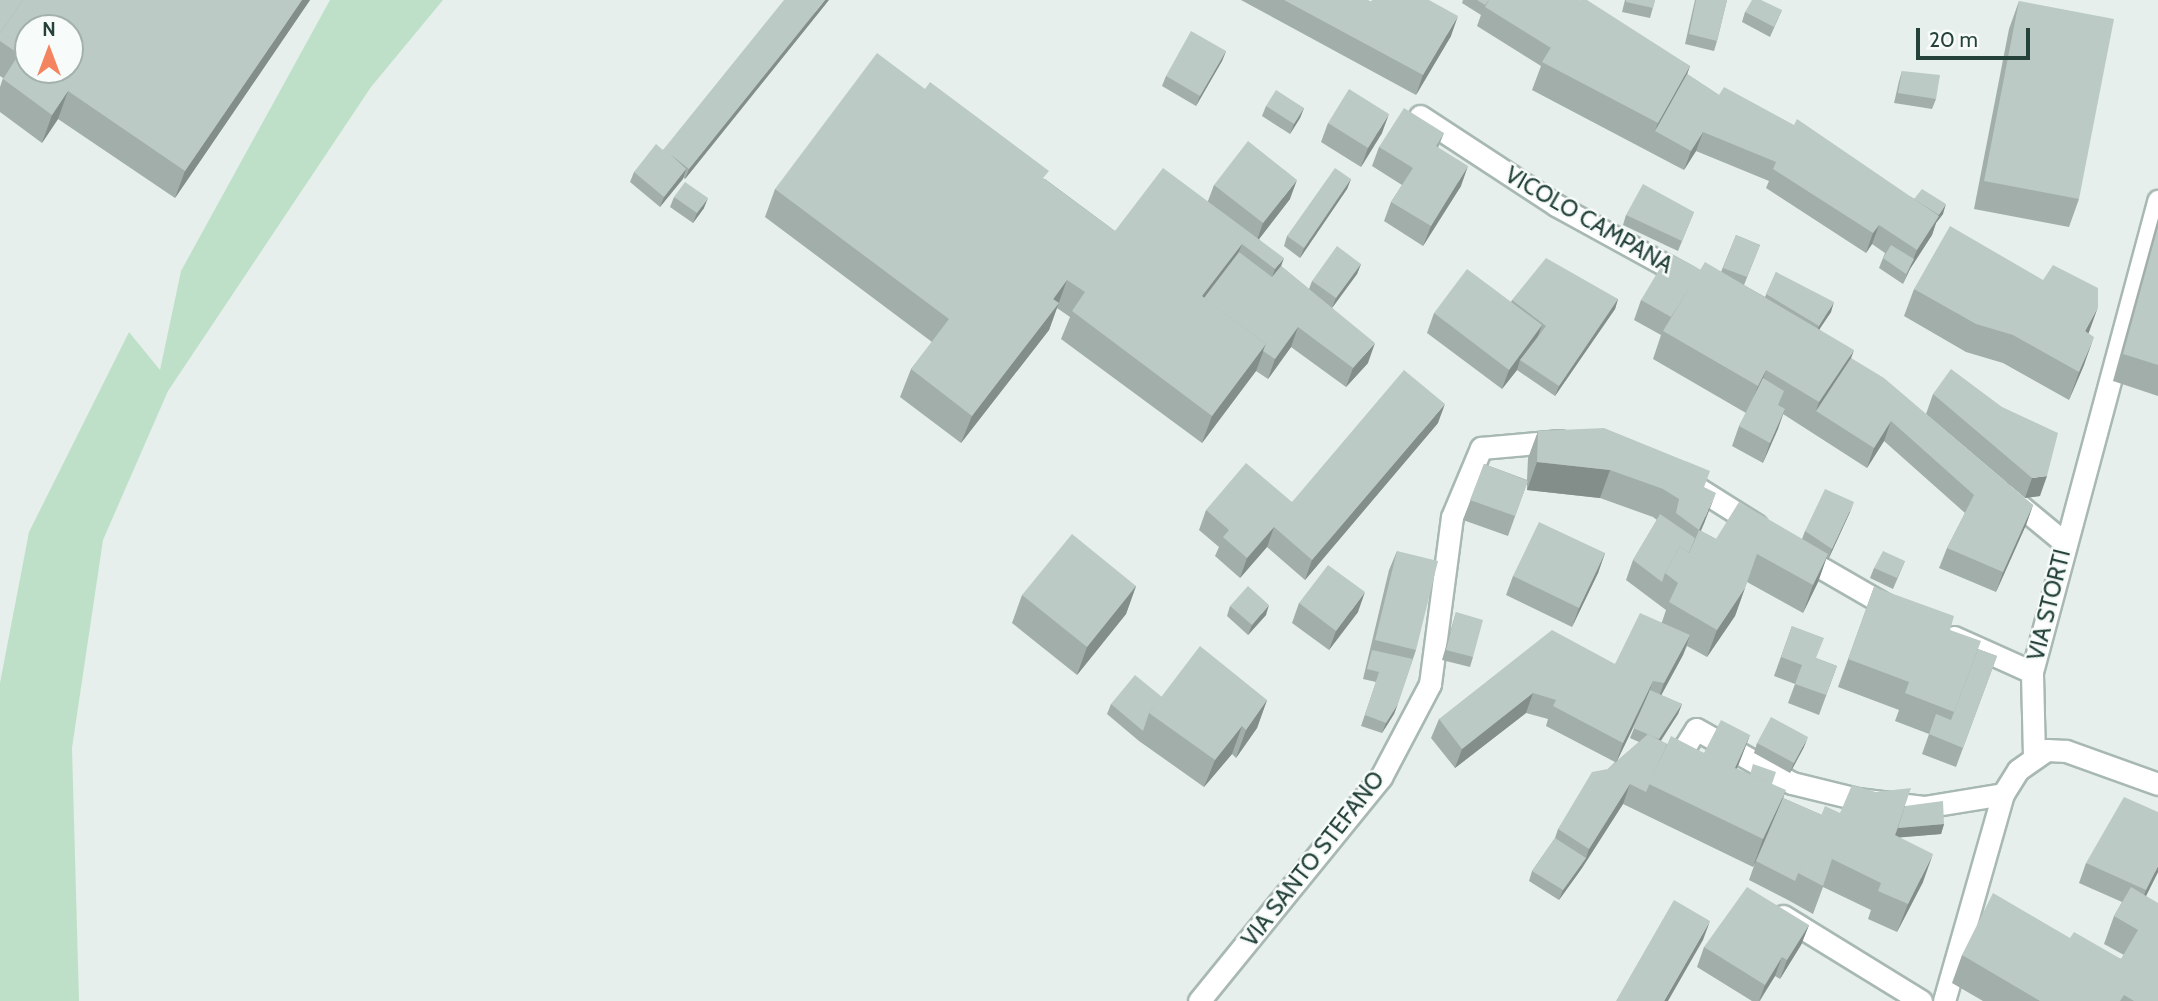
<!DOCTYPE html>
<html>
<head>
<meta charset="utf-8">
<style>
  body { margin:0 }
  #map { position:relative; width:2158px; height:1001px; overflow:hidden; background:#e6efeb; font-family:Cabin,sans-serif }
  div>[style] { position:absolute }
  .green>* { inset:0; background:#bfe0c8 }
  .roads { filter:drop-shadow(2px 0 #a8b8b2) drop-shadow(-2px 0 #a8b8b2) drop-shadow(0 2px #a8b8b2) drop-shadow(0 -2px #a8b8b2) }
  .minor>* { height:21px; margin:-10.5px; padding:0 10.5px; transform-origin:10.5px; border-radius:10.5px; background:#fff }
  .wall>* { inset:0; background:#a1aea9 }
  .shaded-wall>* { inset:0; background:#838d89 }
  .building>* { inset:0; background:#bbcac4 }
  span { translate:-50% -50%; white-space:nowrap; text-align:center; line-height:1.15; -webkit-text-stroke:5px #f7fbf9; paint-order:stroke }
  .street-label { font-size:23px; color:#24423a }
  .north { position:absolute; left:14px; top:14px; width:70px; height:70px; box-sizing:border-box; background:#f7fbf9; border:2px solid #a3b1ad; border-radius:50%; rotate:0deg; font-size:19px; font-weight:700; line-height:28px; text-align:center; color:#24423a }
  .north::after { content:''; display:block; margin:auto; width:24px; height:32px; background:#f4845f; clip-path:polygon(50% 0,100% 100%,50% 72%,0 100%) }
  .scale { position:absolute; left:1916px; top:28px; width:114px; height:32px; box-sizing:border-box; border:4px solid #24423a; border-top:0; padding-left:9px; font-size:21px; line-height:24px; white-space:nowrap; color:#24423a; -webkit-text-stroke:5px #f7fbf9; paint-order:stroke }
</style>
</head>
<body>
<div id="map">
  <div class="green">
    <div style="clip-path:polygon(330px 0,443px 0,371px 87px,168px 391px,103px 540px,72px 748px,79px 1001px,0 1001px,0 683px,29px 532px,129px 332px,160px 370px,181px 271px)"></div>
  </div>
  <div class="roads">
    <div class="minor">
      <div style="left:1420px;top:116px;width:163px;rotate:33.2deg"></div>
      <div style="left:1556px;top:205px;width:149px;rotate:28.8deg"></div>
      <div style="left:1691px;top:484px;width:77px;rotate:32.2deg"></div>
      <div style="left:2007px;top:495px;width:75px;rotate:39.6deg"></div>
      <div style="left:1799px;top:555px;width:112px;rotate:30deg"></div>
      <div style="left:1954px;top:637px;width:85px;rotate:24.2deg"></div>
      <div style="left:1681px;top:753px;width:28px;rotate:-58deg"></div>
      <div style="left:1696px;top:729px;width:110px;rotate:29.4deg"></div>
      <div style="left:1792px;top:783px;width:67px;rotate:13.8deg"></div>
      <div style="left:1857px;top:799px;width:67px;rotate:6.8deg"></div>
      <div style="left:1924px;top:807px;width:80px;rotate:-9.3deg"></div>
      <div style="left:2034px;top:756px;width:84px;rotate:-91.4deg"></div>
      <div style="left:2032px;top:672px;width:488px;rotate:-75deg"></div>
      <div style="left:1783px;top:916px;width:162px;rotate:31.6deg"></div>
      <div style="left:1199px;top:1001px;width:289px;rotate:-50.9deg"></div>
      <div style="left:1381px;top:777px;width:105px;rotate:-62.2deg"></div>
      <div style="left:1430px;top:684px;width:168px;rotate:-82.5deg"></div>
      <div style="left:1452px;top:517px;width:75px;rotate:-67.2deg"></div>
      <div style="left:1481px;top:448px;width:79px;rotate:-5.1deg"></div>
      <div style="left:1944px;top:1001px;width:215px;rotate:-74.1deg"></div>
      <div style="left:2003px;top:794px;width:28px;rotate:-58deg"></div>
      <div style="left:2018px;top:770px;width:35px;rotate:-35deg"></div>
      <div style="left:2047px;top:750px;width:19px;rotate:3deg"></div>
      <div style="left:2066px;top:751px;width:98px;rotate:19.7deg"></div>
    </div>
  </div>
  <div class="wall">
    <div style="clip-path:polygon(0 0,310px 0,175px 198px,58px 119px,42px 143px,0 112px,0 87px,3px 78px,0 76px)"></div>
    <div style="clip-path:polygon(1241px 0,1367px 0,1451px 36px,1416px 95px)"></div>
    <div style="clip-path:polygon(1463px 0,1578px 0,1690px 66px,1687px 74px,1719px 95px,1943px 214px,1936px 223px,1932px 235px,1910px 269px,1903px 284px,1879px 268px,1885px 253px,1872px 244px,1866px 253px,1766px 188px,1769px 181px,1696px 151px,1684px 170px,1532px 90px,1541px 66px,1477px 26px,1481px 15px,1462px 3px)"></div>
    <div style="clip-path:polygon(1625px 0,1655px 0,1650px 18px,1622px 12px)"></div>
    <div style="clip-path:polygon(1695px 0,1727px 0,1717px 41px,1714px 51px,1685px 44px)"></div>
    <div style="clip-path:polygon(828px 1px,685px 179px,683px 177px,660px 207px,630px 182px,634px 172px,663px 150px)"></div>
    <div style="clip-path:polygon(2019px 1px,2079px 199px,2069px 227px,1974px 209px,2009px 29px)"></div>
    <div style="clip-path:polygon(1782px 10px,1770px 37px,1742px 22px,1745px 12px)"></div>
    <div style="clip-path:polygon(1226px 51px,1222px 61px,1196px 106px,1162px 86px,1166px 76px)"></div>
    <div style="clip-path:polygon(1902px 71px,1936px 99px,1932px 109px,1894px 103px,1899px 81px)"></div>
    <div style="clip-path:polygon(1266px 106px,1304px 108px,1300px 118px,1290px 134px,1262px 116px)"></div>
    <div style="clip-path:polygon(1328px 123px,1382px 133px,1361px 167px,1321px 142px)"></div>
    <div style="clip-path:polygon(1444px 133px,1438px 148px,1461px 186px,1423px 246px,1384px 221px,1391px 202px,1402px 185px,1372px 166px,1379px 147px)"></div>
    <div style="clip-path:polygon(1045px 179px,1115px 231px,1208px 201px,1214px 185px,1290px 199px,1259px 239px,1281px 266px,1309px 289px,1312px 281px,1361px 264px,1357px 274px,1332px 308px,1368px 363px,1346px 387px,1291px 347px,1268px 379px,1256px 371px,1202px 443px,1061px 339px,1070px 317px,1057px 308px,1049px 330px,961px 443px,900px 397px,911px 369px,932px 342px,765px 217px,775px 189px)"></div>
    <div style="clip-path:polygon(1351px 179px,1347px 189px,1300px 258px,1284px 246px,1287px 236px)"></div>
    <div style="clip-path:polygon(674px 197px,704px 208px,693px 223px,670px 207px)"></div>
    <div style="clip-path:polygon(1694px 212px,1678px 251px,1623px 225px,1626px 215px)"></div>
    <div style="clip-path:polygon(2158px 218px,2158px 396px,2113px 381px)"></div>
    <div style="clip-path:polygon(1736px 235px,1760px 245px,1744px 285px,1765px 297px,1776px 272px,1831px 312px,1819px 329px,1851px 358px,2033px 505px,2026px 525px,1996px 592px,1939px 568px,1947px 548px,1965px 513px,1884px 441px,1867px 468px,1783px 414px,1763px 463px,1732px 446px,1739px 426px,1746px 413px,1653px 359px,1661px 335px,1634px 320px,1641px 300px,1701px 270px,1721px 272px)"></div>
    <div style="clip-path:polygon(1914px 289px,2089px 334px,2084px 365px,2069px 400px,2003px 363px,1966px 352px,1904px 316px)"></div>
    <div style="clip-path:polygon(1618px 299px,1615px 309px,1555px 396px,1517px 370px,1502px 389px,1427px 333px,1434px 313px,1511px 302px,1512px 300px)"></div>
    <div style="clip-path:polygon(1933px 394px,2002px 407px,2040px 496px,2025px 498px,1926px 414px)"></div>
    <div style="clip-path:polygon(1438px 423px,1305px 580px,1267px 547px,1240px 578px,1215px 556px,1219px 547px,1199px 530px,1206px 510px,1292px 502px)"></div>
    <div style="clip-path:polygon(evenodd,1538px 431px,1704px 487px,1705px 521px,1701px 531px,1716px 539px,1802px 539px,1805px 531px,1850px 512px,1828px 560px,1826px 558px,1818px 582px,1803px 613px,1747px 582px,1735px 616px,1707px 657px,1687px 646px,1683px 655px,1661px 695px,1682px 704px,1678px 714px,1661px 741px,1667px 744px,1704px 753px,1750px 735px,1737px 769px,1772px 784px,1783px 798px,1822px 815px,1905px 806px,1944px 824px,1941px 834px,1900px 837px,1923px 882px,1897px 932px,1868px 919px,1871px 910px,1823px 887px,1813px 914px,1788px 900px,1749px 880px,1755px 863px,1753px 867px,1623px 804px,1582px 868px,1559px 900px,1529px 881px,1532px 871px,1555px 838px,1558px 829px,1608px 769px,1615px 762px,1546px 726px,1548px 719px,1526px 713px,1455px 768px,1431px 738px,1439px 719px,1615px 664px,1662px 622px,1666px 610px,1626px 580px,1633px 560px,1657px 520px,1653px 517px,1600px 498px,1527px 490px,1527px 483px,1508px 536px,1463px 520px,1484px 464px,1527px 480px,1528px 458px,1538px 431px,1640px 714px,1630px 738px,1639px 742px,1617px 761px,1640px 714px)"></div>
    <div style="clip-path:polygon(1397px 551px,1416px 650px,1394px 714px,1382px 733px,1361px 726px,1376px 682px,1363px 679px,1389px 570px)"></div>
    <div style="clip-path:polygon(1605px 553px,1598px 573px,1572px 627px,1506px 595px,1513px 576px)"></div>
    <div style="clip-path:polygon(1905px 561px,1893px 589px,1870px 578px,1874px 568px)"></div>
    <div style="clip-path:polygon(1136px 586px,1126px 614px,1077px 675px,1012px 623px,1022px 595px)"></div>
    <div style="clip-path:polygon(1874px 587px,1950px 630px,1978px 649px,1997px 656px,1956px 767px,1922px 754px,1929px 734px,1895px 721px,1899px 710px,1838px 687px)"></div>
    <div style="clip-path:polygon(1299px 603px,1358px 612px,1329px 650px,1292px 623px)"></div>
    <div style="clip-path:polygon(1230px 606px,1266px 615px,1248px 635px,1227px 616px)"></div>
    <div style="clip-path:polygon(1456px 612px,1473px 657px,1470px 667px,1442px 660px)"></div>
    <div style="clip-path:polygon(1792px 626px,1816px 658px,1837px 666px,1819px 715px,1788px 703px,1795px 684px,1774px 676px)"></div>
    <div style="clip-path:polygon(1267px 700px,1257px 728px,1236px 758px,1232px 754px,1204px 787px,1139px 741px,1107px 714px,1111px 704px)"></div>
    <div style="clip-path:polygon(1757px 743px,1804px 747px,1790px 773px,1754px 753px)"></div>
    <div style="clip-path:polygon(2086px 863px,2158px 872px,2146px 896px,2158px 1001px,1983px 1001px,1952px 983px,1962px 955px,2070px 938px,2121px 959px,2124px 955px,2104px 944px,2114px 916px,2122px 902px,2079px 883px)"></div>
    <div style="clip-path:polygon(1809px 925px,1801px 945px,1780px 979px,1775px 976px,1760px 1001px,1752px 1001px,1697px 967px,1704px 947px)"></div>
  </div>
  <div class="shaded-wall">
    <div style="clip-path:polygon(302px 0,310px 0,175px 198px,185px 171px)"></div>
    <div style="clip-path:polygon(825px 0,829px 0,685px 179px,689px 169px)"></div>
    <div style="clip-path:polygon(1458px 16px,1451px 36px,1416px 95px,1423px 75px)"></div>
    <div style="clip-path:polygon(1226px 51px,1222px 61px,1196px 106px,1200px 96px)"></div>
    <div style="clip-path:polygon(1690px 66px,1680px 94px,1655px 131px,1658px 123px)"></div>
    <div style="clip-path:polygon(68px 91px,58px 119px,42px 143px,52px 115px)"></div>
    <div style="clip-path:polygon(1304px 108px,1300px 118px,1290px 134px,1294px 124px)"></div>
    <div style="clip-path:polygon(1389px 114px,1382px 133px,1361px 167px,1368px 148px)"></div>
    <div style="clip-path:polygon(1703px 132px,1696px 151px,1684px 170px,1691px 151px)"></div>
    <div style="clip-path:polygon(1468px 166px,1461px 186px,1423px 246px,1431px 226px)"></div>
    <div style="clip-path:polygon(686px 169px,683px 179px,660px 207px,664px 197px)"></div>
    <div style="clip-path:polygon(1351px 179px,1347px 189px,1300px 258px,1304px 248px)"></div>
    <div style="clip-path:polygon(1297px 180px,1290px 199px,1256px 243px,1263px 223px)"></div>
    <div style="clip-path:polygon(708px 198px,704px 208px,693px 223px,697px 213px)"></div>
    <div style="clip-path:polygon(1946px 204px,1943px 214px,1936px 223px,1932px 235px,1910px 269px,1903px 284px,1917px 250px,1933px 223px)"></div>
    <div style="clip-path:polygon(1879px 225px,1872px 244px,1866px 253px,1873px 233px)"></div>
    <div style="clip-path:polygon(1242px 244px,1231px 272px,1204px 308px,1202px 296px)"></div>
    <div style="clip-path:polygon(1284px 258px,1274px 286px,1265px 297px,1275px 269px)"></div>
    <div style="clip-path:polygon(1361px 264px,1357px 274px,1332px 308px,1336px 298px)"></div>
    <div style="clip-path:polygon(1067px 280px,1049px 330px,961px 443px,972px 416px)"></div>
    <div style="clip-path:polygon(1618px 299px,1615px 309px,1555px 396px,1559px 386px)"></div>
    <div style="clip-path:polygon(1834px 302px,1831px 312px,1815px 336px,1819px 326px)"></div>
    <div style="clip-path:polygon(2098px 307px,2088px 335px,2085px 331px)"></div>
    <div style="clip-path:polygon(1542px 325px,1535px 345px,1520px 360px,1517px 370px,1502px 389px,1509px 370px)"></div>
    <div style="clip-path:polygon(1298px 327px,1291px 347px,1268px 379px,1275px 359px)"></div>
    <div style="clip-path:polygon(2094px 337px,2084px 365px,2069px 400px,2079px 372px)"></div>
    <div style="clip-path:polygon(1375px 343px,1368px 363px,1346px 387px,1353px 368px)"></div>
    <div style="clip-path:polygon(1266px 344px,1256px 371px,1202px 443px,1212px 416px)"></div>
    <div style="clip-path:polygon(1854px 350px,1844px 378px,1816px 411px,1819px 402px)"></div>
    <div style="clip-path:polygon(1766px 370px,1756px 398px,1747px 414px,1758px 386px)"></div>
    <div style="clip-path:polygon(1445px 404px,1438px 423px,1305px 580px,1312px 560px)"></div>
    <div style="clip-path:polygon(1785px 409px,1778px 429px,1763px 463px,1770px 443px)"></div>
    <div style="clip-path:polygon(1891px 421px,1884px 441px,1867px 468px,1874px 448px)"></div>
    <div style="clip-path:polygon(1537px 462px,1610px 470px,1600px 498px,1527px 490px)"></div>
    <div style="clip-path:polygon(2047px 476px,2040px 496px,2025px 498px,2032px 478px)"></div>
    <div style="clip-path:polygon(1716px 493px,1705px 521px,1678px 580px,1685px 561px)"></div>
    <div style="clip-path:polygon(1854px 502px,1850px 512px,1828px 560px,1832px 549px)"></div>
    <div style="clip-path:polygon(2033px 505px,2026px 525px,1996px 592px,2003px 572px)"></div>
    <div style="clip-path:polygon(1274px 527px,1267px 547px,1240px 578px,1247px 558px)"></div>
    <div style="clip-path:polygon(1605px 553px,1598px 573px,1572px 627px,1579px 608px)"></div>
    <div style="clip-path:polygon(1828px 554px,1818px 582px,1803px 613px,1813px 585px)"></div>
    <div style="clip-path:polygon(1136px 586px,1126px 614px,1077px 675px,1087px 647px)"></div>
    <div style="clip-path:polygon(1745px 588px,1735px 616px,1707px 657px,1717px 630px)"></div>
    <div style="clip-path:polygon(1365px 592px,1358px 612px,1329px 650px,1336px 631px)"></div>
    <div style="clip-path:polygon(1269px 605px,1266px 615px,1248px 635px,1252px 625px)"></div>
    <div style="clip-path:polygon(1690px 635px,1683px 655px,1657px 703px,1664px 683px)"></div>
    <div style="clip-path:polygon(1653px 681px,1646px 700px,1616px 763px,1623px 743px)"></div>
    <div style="clip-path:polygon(1533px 693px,1526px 713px,1455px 768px,1462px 749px)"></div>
    <div style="clip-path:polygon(1267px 700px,1257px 728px,1236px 758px,1246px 730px)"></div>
    <div style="clip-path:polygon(1398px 704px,1394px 714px,1382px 733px,1386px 723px)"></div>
    <div style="clip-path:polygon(1682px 704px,1678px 714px,1655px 749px,1659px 739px)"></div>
    <div style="clip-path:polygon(1242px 726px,1232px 754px,1204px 787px,1215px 760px)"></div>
    <div style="clip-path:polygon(1750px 735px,1739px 763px,1724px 796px,1735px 768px)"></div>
    <div style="clip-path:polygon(1808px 737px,1804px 747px,1790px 773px,1794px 763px)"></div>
    <div style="clip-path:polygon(1630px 784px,1623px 804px,1582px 868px,1559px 900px,1563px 890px,1586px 858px,1589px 849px)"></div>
    <div style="clip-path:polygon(1786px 790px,1776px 818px,1753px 867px,1763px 839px)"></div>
    <div style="clip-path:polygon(1944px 824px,1941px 834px,1894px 838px,1898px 828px)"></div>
    <div style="clip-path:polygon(1933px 854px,1923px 882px,1897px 932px,1908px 904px)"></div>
    <div style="clip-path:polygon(2158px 866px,2158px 872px,2139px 910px,2146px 890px)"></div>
    <div style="clip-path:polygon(1710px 921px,1703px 940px,1668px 1001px,1664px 1001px)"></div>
    <div style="clip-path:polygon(1809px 925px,1801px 945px,1780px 979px,1787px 960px)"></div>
    <div style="clip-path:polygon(1782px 957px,1775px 976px,1759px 1001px,1765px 985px)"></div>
  </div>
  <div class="building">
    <div style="clip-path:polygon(0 0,23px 0,0 33px)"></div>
    <div style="clip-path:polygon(evenodd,23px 0,302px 0,185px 171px,68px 91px,52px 115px,3px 79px,19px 54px,0 41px,0 33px,23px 0,28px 28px,70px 28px,70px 70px,28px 70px,28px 28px)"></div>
    <div style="clip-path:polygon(784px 0,825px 0,689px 169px,670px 154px,686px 169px,664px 197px,634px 172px,656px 144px,663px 150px)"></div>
    <div style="clip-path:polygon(1284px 0,1367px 0,1371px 2px,1372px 0,1429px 0,1458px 16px,1423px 75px)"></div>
    <div style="clip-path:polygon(1477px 0,1489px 0,1485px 5px)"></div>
    <div style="clip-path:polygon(1489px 0,1578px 0,1580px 1px,1551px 48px,1485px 7px)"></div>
    <div style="clip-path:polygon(1580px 0,1587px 0,1690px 66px,1658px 123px,1542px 62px)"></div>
    <div style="clip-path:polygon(1626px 0,1655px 0,1653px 8px,1626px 2px)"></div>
    <div style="clip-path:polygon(1696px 0,1727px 0,1717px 41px,1689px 34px)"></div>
    <div style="clip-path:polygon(1752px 0,1761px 0,1782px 10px,1774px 27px,1745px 12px)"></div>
    <div style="clip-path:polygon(2019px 1px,2114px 19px,2079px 199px,1984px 181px)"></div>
    <div style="clip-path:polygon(1191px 31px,1226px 51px,1200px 96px,1166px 76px)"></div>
    <div style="clip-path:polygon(877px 53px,925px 89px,930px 82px,1049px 171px,1043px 178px,1115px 231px,1163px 168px,1284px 258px,1275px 269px,1242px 244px,1202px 296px,1266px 344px,1212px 416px,1072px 311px,1085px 292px,1067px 280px,1053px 299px,1059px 303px,972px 416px,911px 369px,949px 319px,775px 189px)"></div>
    <div style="clip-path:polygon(1902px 71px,1940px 75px,1936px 99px,1898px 93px)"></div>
    <div style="clip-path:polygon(1687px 74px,1719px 95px,1724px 87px,1794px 125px,1797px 119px,1939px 216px,1917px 250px,1879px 225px,1873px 233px,1773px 169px,1776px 162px,1703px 132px,1691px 151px,1655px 131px)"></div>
    <div style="clip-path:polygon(1349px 89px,1389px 114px,1368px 148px,1328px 123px)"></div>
    <div style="clip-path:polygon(1276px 90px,1304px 108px,1294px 124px,1266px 106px)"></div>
    <div style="clip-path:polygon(1404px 108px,1444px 133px,1436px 146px,1468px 166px,1431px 226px,1391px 202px,1413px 168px,1379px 147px)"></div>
    <div style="clip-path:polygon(1248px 141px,1297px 180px,1263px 223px,1214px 185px)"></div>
    <div style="clip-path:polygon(1335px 168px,1351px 179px,1304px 248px,1287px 236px)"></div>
    <div style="clip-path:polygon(685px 182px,708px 198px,697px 213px,674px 197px)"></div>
    <div style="clip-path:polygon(1643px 184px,1694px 212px,1682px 241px,1626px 215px)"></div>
    <div style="clip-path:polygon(1922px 189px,1946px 204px,1939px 215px,1914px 199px)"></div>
    <div style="clip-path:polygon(1950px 226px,2043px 280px,2053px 265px,2098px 288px,2098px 307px,2085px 331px,2094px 337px,2079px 372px,2013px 335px,1976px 324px,1914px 289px)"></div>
    <div style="clip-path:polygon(2158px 227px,2158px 365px,2123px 354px)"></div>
    <div style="clip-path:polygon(1736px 235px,1760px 245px,1747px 277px,1723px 268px)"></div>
    <div style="clip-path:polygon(1891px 245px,1914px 259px,1906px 274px,1883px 258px)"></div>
    <div style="clip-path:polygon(1337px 246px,1361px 264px,1336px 298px,1312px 281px)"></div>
    <div style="clip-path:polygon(1239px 252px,1272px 277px,1281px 266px,1375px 343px,1353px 368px,1298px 327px,1275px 359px,1263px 351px,1266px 344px,1204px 298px)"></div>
    <div style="clip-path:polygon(1669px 253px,1701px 270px,1671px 317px,1641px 300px)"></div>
    <div style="clip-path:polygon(1546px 258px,1618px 299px,1559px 386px,1520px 360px,1546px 326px,1512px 300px)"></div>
    <div style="clip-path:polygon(1705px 262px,1854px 350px,1819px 402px,1766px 370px,1758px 386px,1663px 331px)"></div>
    <div style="clip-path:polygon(1467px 269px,1542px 325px,1509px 370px,1434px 313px)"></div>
    <div style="clip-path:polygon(1776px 272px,1834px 302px,1819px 326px,1766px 294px)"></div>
    <div style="clip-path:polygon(1851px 358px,1884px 378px,2033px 505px,2003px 572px,1947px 548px,1974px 495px,1891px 421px,1874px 448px,1816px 411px)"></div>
    <div style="clip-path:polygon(1951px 369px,2002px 407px,2058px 433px,2047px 476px,2032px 478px,1933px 394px)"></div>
    <div style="clip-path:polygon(1404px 370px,1445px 404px,1312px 560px,1274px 527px,1247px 558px,1223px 537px,1229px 530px,1206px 510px,1246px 463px,1292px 502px)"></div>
    <div style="clip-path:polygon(1763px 378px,1784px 391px,1778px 405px,1785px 409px,1770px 443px,1739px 426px)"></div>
    <div style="clip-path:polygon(1604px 428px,1710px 471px,1704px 487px,1716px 493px,1699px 530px,1676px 513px,1679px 499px,1663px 489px,1610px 470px,1537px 462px,1538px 431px)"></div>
    <div style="clip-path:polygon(1484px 464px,1528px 481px,1515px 516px,1470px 500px)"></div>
    <div style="clip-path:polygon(1825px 489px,1854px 502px,1832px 549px,1805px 531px)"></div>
    <div style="clip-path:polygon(1739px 502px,1828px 554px,1813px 585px,1757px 554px,1745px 588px,1717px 630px,1669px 602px,1678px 583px,1665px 573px,1680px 546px,1689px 553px,1699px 530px,1716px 539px)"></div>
    <div style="clip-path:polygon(1660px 514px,1695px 538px,1689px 553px,1680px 546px,1665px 573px,1662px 582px,1633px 560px)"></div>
    <div style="clip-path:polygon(1539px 522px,1605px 553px,1579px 608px,1513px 576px)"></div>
    <div style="clip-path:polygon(1072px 534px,1136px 586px,1087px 647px,1022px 595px)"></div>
    <div style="clip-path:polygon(1397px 551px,1438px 561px,1416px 650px,1375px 640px)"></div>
    <div style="clip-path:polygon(1883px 551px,1905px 561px,1897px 578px,1874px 568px)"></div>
    <div style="clip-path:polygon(1328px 565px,1365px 592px,1336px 631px,1299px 603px)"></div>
    <div style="clip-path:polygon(1248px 586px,1269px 605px,1252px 625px,1230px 606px)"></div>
    <div style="clip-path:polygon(1874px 587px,1954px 616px,1950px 630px,1981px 641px,1954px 712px,1905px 693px,1909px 682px,1848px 659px)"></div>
    <div style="clip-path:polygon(1456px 612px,1483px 620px,1473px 657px,1446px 650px)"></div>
    <div style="clip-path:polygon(1640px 613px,1690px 635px,1664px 683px,1653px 681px,1623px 743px,1553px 706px,1556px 700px,1533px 693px,1462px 749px,1439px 719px,1552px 630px,1615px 664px)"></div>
    <div style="clip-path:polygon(1792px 626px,1824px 638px,1816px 658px,1837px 666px,1826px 695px,1795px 684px,1802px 665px,1781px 657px)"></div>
    <div style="clip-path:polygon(1200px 646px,1267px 700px,1246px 730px,1242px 726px,1215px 760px,1149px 713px)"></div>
    <div style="clip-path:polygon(1978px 649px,1997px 656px,1963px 748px,1929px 734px,1936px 714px,1951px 720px)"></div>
    <div style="clip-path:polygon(1372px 650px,1413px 659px,1398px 704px,1386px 723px,1365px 715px,1379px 672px,1367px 669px)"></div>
    <div style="clip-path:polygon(1135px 675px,1162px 697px,1149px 713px,1143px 731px,1111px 704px)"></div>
    <div style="clip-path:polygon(1650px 690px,1682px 704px,1659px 739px,1633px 728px)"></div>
    <div style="clip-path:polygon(1771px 717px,1808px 737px,1794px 763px,1757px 743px)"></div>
    <div style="clip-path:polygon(1721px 720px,1750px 735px,1735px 768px,1786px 790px,1763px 839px,1649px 784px,1671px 736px,1704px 753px)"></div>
    <div style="clip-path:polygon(1648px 734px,1667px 744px,1646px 792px,1630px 784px,1589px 849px,1558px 829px,1592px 772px,1608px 769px)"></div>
    <div style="clip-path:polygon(1753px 764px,1776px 772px,1772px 784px,1750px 775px)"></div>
    <div style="clip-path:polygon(1852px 785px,1876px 792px,1911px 788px,1895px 835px,1933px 854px,1908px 904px,1878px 891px,1881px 883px,1832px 859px,1823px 886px,1798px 873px,1825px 806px,1840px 813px)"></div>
    <div style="clip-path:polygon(2124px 797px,2158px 812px,2158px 866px,2146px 890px,2086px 863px)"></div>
    <div style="clip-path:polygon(1783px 798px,1822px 815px,1795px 881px,1756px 861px)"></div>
    <div style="clip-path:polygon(1943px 801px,1944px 824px,1898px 828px,1905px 806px)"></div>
    <div style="clip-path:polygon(1555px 838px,1586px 858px,1563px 890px,1532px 871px)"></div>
    <div style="clip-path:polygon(1747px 887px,1809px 925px,1787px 960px,1782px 957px,1765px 985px,1704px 947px)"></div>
    <div style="clip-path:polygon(2131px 887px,2158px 903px,2158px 1001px,2134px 1001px,2124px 995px,2120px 1001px,2040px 1001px,1962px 955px,1993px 893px,2070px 938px,2074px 932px,2121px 959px,2138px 930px,2114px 916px)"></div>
    <div style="clip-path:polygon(1674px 900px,1710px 921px,1664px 1001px,1616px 1001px)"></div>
  </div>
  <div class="street-label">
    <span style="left:1589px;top:220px;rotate:30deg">VICOLO CAMPANA</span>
    <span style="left:2049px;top:605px;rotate:-76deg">VIA STORTI</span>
    <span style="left:1313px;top:859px;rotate:-52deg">VIA SANTO STEFANO</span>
  </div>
  <div class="north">N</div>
  <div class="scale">20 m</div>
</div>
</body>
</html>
